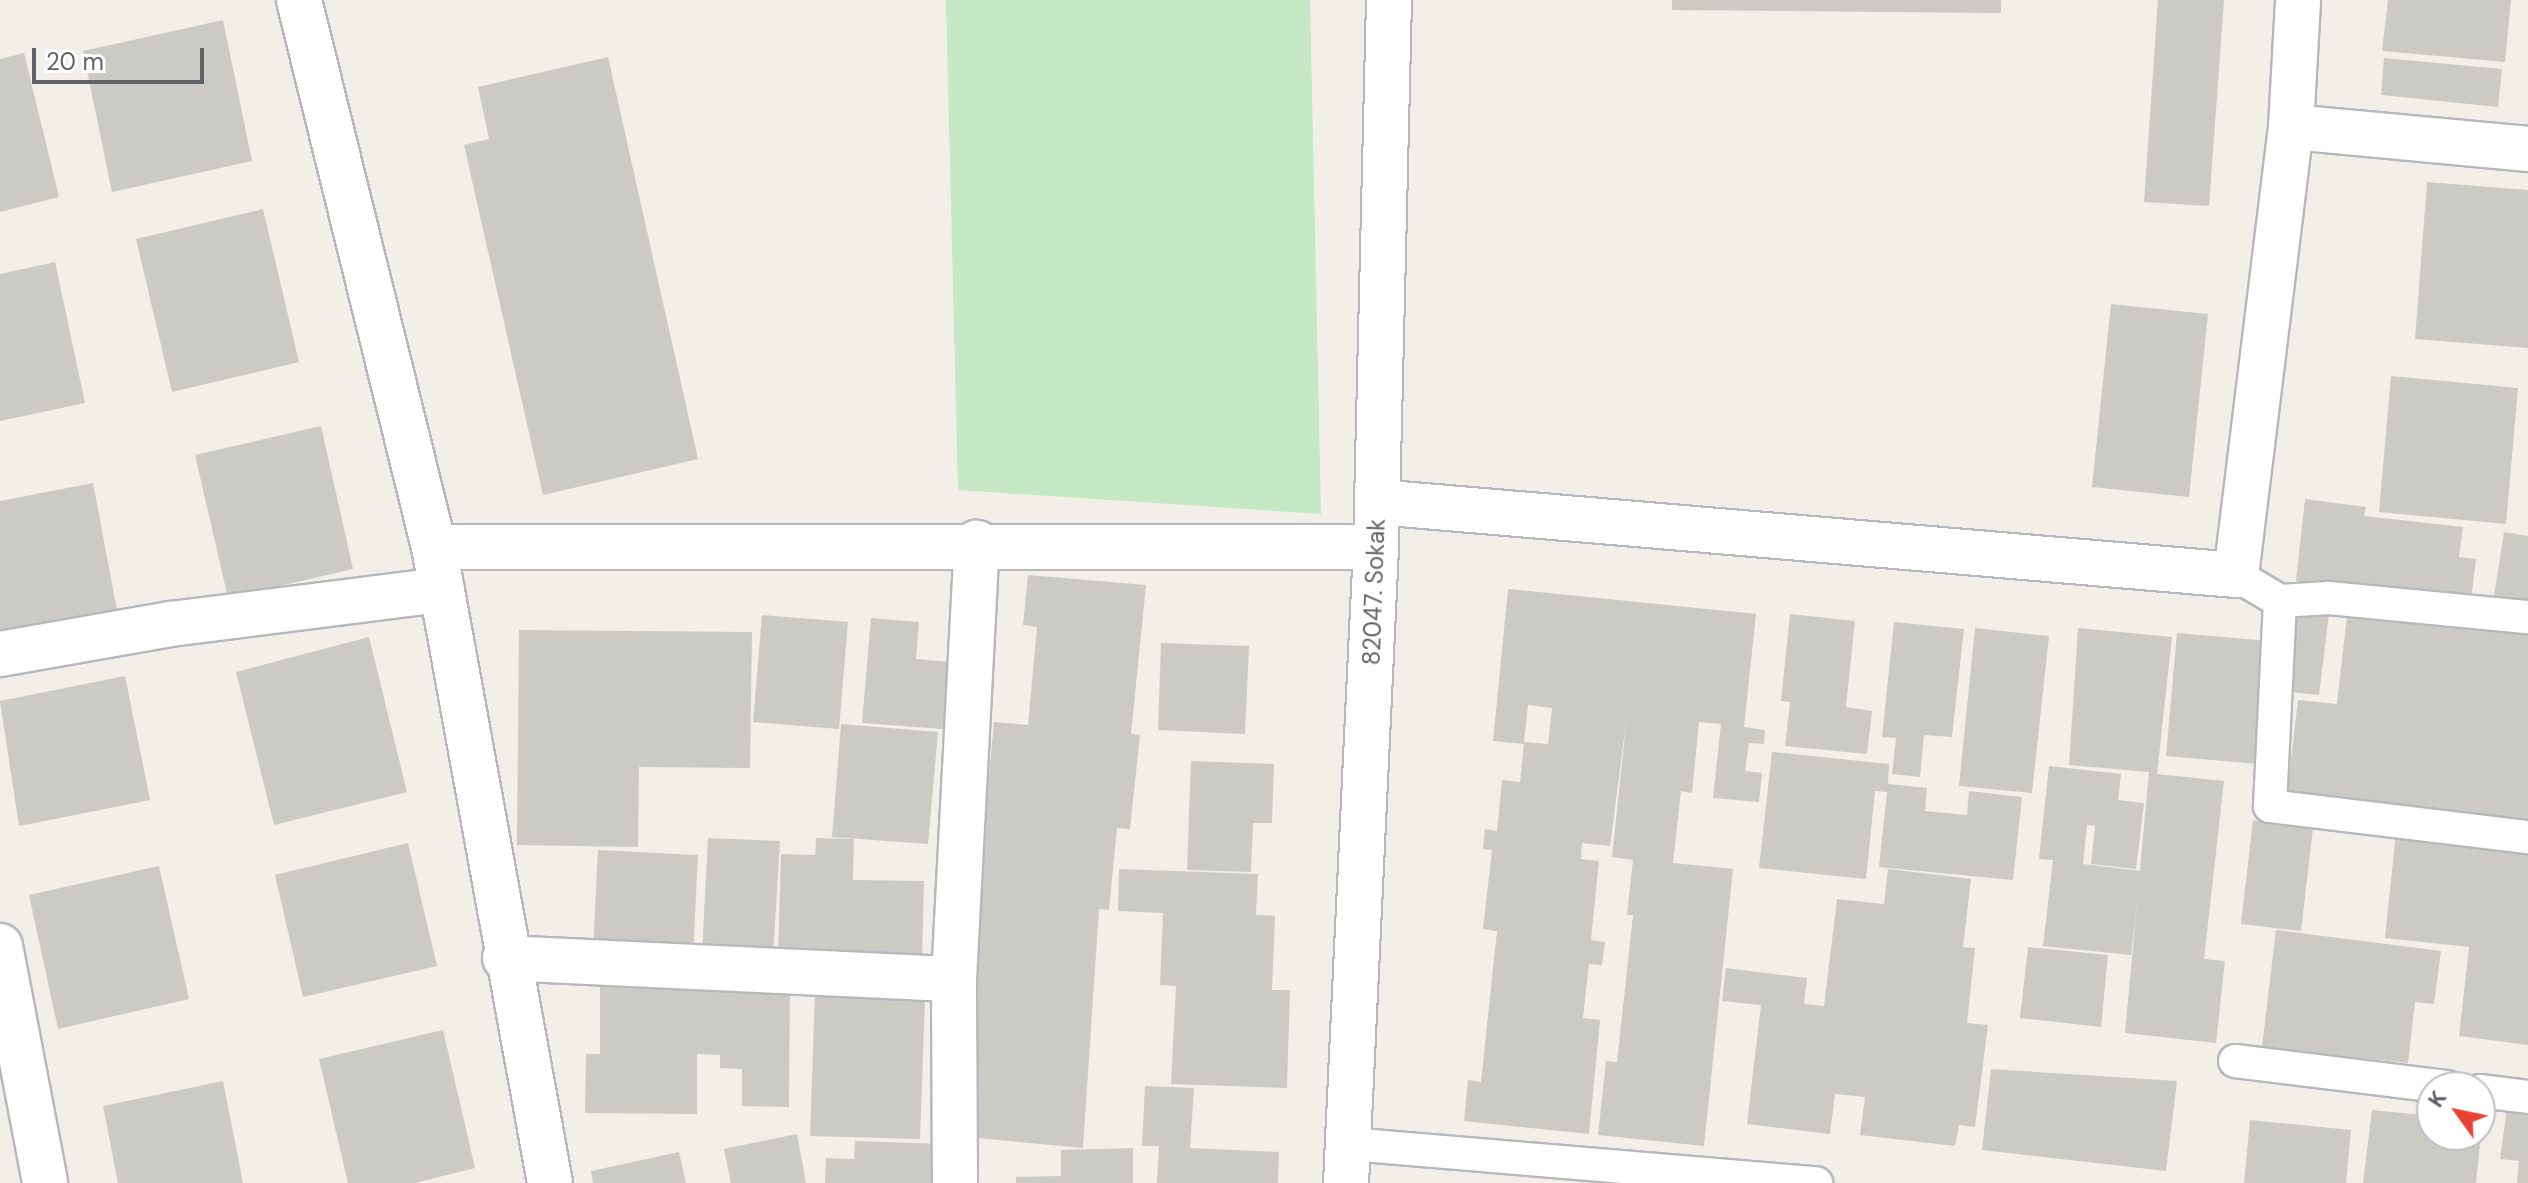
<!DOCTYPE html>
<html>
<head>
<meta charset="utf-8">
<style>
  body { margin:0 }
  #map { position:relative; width:2528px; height:1183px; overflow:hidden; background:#f1efe8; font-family:"DM Sans",sans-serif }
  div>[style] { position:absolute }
  .green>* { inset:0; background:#c5e8c5 }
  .building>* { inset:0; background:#cccac5 }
  .roads { filter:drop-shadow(2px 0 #b5b8bc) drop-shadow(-2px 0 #b5b8bc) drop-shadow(0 2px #b5b8bc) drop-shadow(0 -2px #b5b8bc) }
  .service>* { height:32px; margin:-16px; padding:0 16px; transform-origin:16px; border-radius:16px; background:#fff }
  .minor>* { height:44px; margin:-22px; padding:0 22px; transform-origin:22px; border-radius:22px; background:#fff }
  span { translate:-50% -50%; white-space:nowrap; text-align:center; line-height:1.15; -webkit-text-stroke:8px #fff; paint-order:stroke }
  .street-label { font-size:24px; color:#5f6368 }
  .north { position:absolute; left:2416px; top:1071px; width:80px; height:80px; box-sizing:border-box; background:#fff; border:2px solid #bfc1c3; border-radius:50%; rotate:303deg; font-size:22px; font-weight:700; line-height:32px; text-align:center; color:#5f6368 }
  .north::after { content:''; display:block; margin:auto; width:28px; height:36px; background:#ea4335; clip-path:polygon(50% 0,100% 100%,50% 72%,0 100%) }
  .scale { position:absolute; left:32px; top:48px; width:172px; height:36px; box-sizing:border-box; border:4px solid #5f6368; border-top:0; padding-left:10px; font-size:24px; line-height:28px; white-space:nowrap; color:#5f6368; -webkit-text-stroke:6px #fff; paint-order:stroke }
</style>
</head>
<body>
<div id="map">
  <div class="green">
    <div style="clip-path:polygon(946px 0,1310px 0,1321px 514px,958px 490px)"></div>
  </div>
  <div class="building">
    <div style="clip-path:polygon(1672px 0,2001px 0,2001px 13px,1672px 10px)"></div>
    <div style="clip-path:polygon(2158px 0,2224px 0,2209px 206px,2144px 202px)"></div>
    <div style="clip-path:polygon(2388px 0,2511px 0,2505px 62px,2382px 51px)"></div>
    <div style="clip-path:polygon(223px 20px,252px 161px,112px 192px,83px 51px)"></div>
    <div style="clip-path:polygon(24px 53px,59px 197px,0 212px,0 59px)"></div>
    <div style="clip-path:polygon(608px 57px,698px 459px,543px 495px,464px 145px,489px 139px,478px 87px)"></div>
    <div style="clip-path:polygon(2384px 58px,2502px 69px,2498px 107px,2381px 95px)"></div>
    <div style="clip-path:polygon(2427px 182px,2528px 190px,2528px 348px,2415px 339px)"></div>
    <div style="clip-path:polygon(263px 209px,299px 362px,172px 392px,136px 239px)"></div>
    <div style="clip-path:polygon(55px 262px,85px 403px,0 421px,0 274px)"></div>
    <div style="clip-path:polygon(2111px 304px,2208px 314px,2189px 497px,2092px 487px)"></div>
    <div style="clip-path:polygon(2391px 376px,2518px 388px,2506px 524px,2379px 512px)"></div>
    <div style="clip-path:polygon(321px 426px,353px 569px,228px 598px,195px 455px)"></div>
    <div style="clip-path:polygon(93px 483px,117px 610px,0 633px,0 501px)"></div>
    <div style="clip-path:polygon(2305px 499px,2366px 507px,2364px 516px,2463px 527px,2459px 557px,2476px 559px,2471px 601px,2296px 581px)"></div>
    <div style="clip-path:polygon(2504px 532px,2528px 536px,2528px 601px,2494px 596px)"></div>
    <div style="clip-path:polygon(1028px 575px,1146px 585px,1131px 734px,1140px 735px,1130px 829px,1117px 828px,1109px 910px,1099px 909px,1083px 1148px,967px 1137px,963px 1047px,994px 722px,1028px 725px,1037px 627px,1023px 625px)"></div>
    <div style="clip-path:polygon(evenodd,1508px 589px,1756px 614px,1744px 727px,1765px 730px,1764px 744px,1749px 743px,1745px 771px,1762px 773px,1759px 802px,1713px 798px,1721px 724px,1699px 722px,1692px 793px,1681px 791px,1673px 863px,1733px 869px,1704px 1146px,1598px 1135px,1606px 1061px,1617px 1062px,1633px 915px,1627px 915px,1633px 860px,1612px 857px,1627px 715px,1610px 846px,1582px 843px,1581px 859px,1599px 861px,1591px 940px,1605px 942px,1602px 965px,1589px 964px,1583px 1018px,1600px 1020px,1589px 1134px,1464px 1121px,1468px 1080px,1481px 1082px,1497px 931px,1483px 929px,1492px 850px,1483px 849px,1485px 829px,1497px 831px,1502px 780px,1520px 782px,1524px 744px,1493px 741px,1508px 589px,1528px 705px,1552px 708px,1548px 744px,1524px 742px,1528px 705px)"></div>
    <div style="clip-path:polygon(2298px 611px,2329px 614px,2319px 695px,2289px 692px)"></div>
    <div style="clip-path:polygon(1790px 614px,1855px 621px,1846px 707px,1872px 711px,1867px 754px,1785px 746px,1790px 702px,1781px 701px)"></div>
    <div style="clip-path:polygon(762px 615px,848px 622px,839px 729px,753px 722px)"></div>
    <div style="clip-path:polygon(2347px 616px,2528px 632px,2528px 821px,2287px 794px,2298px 700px,2337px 704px)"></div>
    <div style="clip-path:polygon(871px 618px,919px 622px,916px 659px,961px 663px,955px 730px,862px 723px)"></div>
    <div style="clip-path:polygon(1894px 622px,1964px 629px,1952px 737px,1924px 735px,1920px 777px,1892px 774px,1896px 738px,1882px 737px)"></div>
    <div style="clip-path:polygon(1975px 628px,2049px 636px,2032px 793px,1959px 786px)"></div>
    <div style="clip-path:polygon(2078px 628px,2172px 637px,2157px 774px,2224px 781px,2204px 959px,2225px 961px,2216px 1043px,2125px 1033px,2149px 772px,2069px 765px)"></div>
    <div style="clip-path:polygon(519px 630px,752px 632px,750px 768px,639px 767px,638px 847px,517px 845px)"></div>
    <div style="clip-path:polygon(2177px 633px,2269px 641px,2258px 764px,2166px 756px)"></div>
    <div style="clip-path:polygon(369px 637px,407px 792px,274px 825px,236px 672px)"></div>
    <div style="clip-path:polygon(1161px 643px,1249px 646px,1245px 734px,1158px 730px)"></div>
    <div style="clip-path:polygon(125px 676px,150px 800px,19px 826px,0 701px)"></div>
    <div style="clip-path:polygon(841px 724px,938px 732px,928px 844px,832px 837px)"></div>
    <div style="clip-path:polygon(1772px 752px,1889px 764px,1888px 784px,1927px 788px,1925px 811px,1967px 815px,1969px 791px,2022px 797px,2013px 880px,1879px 867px,1887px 792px,1875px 791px,1866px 879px,1759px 868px)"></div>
    <div style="clip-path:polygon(1191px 761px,1274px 764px,1272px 823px,1253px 823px,1251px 872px,1187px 870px)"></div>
    <div style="clip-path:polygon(2049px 766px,2121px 774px,2118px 800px,2144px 803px,2136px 869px,2091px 864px,2095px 826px,2087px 825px,2083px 864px,2141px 871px,2131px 955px,2043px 946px,2053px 860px,2039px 859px)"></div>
    <div style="clip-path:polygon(2253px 820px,2313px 828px,2301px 931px,2241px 924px)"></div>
    <div style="clip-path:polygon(2396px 832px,2528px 847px,2528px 1045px,2459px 1036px,2469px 947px,2385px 938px)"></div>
    <div style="clip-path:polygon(708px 838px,780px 841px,773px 956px,702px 953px)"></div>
    <div style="clip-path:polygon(816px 838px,854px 839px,853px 880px,924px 881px,922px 957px,778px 953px,781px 854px,815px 855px)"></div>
    <div style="clip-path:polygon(408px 843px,437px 966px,303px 997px,275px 875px)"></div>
    <div style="clip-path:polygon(598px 850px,698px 855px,693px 956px,593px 951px)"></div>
    <div style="clip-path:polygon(159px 866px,189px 999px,58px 1029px,29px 895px)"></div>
    <div style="clip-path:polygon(1119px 869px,1258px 874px,1256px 915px,1275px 916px,1272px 990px,1290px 990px,1287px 1088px,1171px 1084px,1176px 986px,1160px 985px,1163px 913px,1118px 911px)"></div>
    <div style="clip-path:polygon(1888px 869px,1971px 879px,1963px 947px,1975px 948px,1967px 1023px,1988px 1025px,1975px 1127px,1959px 1125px,1955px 1146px,1860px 1135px,1865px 1097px,1835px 1094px,1830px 1134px,1747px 1124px,1761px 1005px,1722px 1001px,1726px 968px,1807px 978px,1804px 1004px,1824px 1006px,1837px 899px,1884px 904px)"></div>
    <div style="clip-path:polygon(2276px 930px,2441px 951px,2434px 1004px,2415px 1002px,2408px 1063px,2262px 1047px)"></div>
    <div style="clip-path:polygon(2028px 947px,2108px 955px,2101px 1027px,2020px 1018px)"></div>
    <div style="clip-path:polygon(600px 982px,790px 983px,789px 1107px,742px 1106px,742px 1069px,720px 1068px,720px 1055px,697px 1054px,697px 1114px,585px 1113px,586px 1054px,600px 1054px)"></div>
    <div style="clip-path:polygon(815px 994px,925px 997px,920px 1139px,810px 1136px)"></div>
    <div style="clip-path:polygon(443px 1030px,475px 1168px,415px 1183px,348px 1183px,319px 1059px)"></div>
    <div style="clip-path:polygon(1991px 1069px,2177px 1081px,2166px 1171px,1982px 1150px)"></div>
    <div style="clip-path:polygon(223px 1081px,243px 1183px,118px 1183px,103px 1106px)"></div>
    <div style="clip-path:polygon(1145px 1086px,1194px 1088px,1190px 1148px,1279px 1152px,1278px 1183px,1157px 1183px,1159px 1146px,1142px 1146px)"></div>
    <div style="clip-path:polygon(2507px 1108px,2528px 1110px,2528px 1183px,2517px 1183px,2519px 1161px,2500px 1159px)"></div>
    <div style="clip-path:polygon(2372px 1110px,2432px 1116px,2432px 1135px,2481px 1135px,2476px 1183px,2363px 1183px)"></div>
    <div style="clip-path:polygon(2250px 1120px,2351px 1130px,2346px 1183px,2244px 1183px)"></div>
    <div style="clip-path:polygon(797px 1134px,806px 1183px,731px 1183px,724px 1149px)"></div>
    <div style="clip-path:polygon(855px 1141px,944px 1144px,942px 1183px,825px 1183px,826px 1158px,854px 1159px)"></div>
    <div style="clip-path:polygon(1133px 1148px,1133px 1183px,1016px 1183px,1016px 1177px,1061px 1176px,1061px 1150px)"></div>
    <div style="clip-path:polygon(679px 1152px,686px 1183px,593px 1183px,591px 1171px)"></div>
  </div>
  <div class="roads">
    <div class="service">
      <div style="left:2236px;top:575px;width:51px;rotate:30.6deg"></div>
      <div style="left:2280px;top:601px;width:205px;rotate:92.8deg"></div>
      <div style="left:2270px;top:806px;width:260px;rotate:6.9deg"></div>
      <div style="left:2280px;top:601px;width:49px;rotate:-3.5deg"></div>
      <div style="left:2329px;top:598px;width:200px;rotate:5.5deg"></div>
      <div style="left:2235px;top:1061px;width:214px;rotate:7deg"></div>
      <div style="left:2480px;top:1091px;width:48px;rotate:7.1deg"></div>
      <div style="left:1349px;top:1144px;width:469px;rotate:4.8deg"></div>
    </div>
    <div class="minor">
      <div style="left:299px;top:0;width:563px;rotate:76.14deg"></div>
      <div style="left:434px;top:547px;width:646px;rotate:79.66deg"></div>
      <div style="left:2291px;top:127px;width:238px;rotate:5.3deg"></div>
      <div style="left:1377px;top:502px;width:862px;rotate:4.86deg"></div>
      <div style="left:2236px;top:575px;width:451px;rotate:-83deg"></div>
      <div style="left:2291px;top:127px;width:127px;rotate:-86.8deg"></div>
      <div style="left:434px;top:547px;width:942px"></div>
      <div style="left:0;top:654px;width:174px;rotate:-10deg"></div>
      <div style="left:171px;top:624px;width:273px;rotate:-7.2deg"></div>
      <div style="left:0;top:946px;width:241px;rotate:79.2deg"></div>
      <div style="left:505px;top:958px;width:449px;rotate:2.7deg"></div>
      <div style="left:955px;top:1183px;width:204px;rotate:-90.3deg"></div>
      <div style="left:954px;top:979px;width:437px;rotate:-87deg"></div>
      <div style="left:1346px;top:1183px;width:637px;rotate:-87.3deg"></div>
      <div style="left:1376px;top:547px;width:547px;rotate:-88.64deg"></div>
    </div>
  </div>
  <div class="street-label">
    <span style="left:1374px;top:592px;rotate:-88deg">82047. Sokak</span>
  </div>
  <div class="north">K</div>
  <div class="scale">20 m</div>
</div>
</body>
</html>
